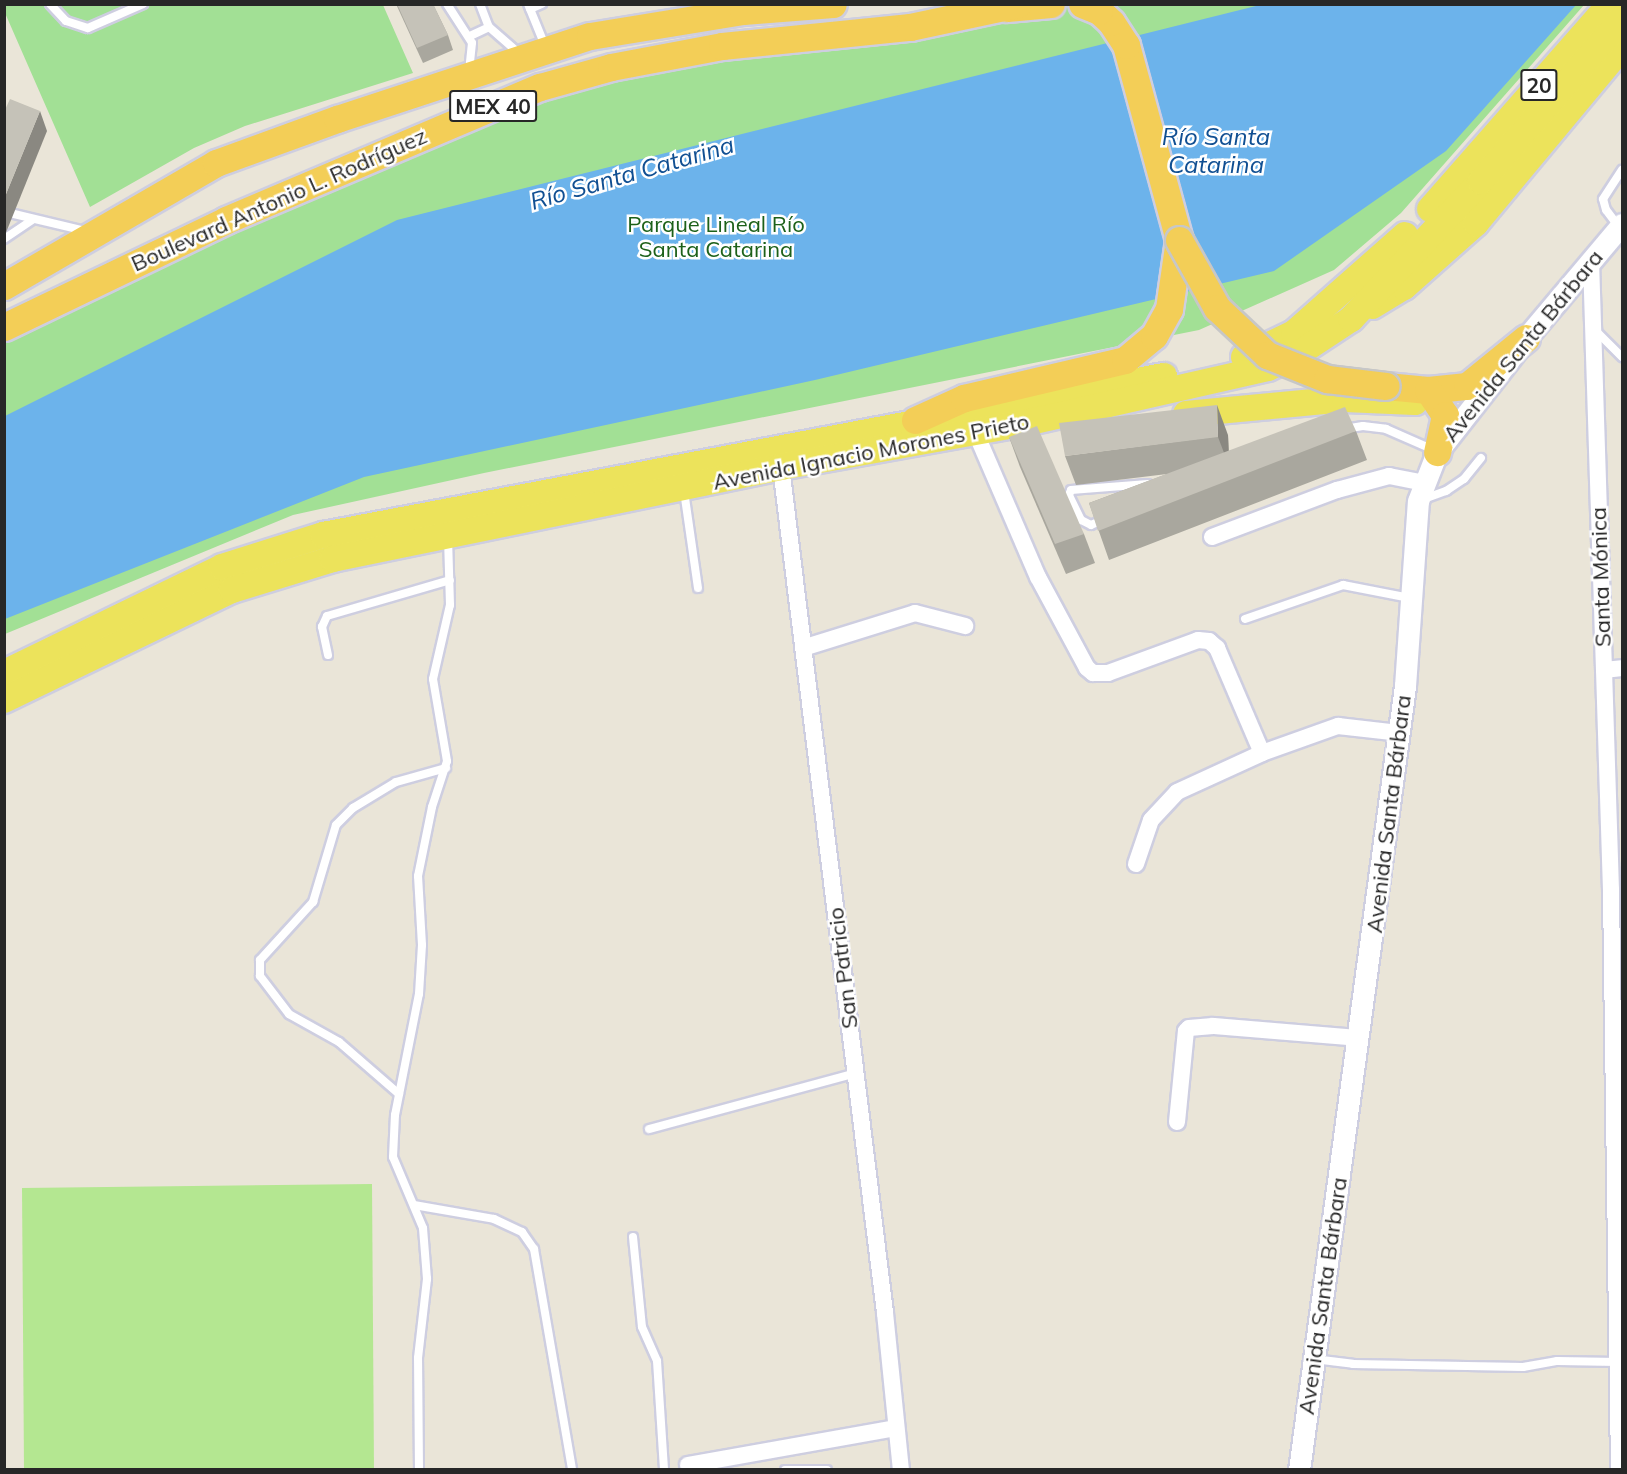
<!DOCTYPE html>
<html>
<head>
<meta charset="utf-8">
<style>
  body { margin:0 }
  #map { position:relative; width:1627px; height:1474px; overflow:hidden; background:#eae5d8; font-family:Mulish,sans-serif }
  div>[style] { position:absolute }
  .green>* { inset:0; background:#a2e095 }
  .pitch>* { inset:0; background:#b4e791 }
  .water>* { inset:0; background:#6cb3eb }
  .roads { filter:drop-shadow(2px 0 #cecee0) drop-shadow(-2px 0 #cecee0) drop-shadow(0 2px #cecee0) drop-shadow(0 -2px #cecee0) }
  .service>* { height:8px; margin:-4px; padding:0 4px; transform-origin:4px; border-radius:4px; background:#fff }
  .minor>* { height:16px; margin:-8px; padding:0 8px; transform-origin:8px; border-radius:8px; background:#fff }
  .tertiary>* { height:21px; margin:-10.5px; padding:0 10.5px; transform-origin:10.5px; border-radius:10.5px; background:#fff }
  .primary>* { height:26px; margin:-13px; padding:0 13px; transform-origin:13px; border-radius:13px; background:#ece35b }
  .trunk>* { height:27px; margin:-13.5px; padding:0 13.5px; transform-origin:13.5px; border-radius:13.5px; background:#f3ce57 }
  .bridges { filter:drop-shadow(2px 0 #c7c7c7) drop-shadow(-2px 0 #c7c7c7) drop-shadow(0 2px #c7c7c7) drop-shadow(0 -2px #c7c7c7) }
  .trunk-bridge>* { height:27px; margin:-13.5px; padding:0 13.5px; transform-origin:13.5px; border-radius:13.5px; background:#f3ce57 }
  .wall>* { inset:0; background:#a9a79e }
  .shaded-wall>* { inset:0; background:#8a8881 }
  .building>* { inset:0; background:#c5c2b8 }
  span { translate:-50% -50%; white-space:nowrap; text-align:center; line-height:1.15; -webkit-text-stroke:5px #fff; paint-order:stroke }
  .shield-label span { padding:2px 4px; background:#fff; border:2px solid; border-radius:4px; -webkit-text-stroke-width:0 }
  .shield-label { font-size:21px; color:#272727; font-weight:700 }
  .street-label { font-size:22px; color:#272727 }
  .park-label { font-size:22px; color:#1d611a }
  .water-label { font-size:24px; color:#104f92; font-style:italic }
  .frame { position:absolute; inset:0; border:6px solid #272727; pointer-events:none }
</style>
</head>
<body>
<div id="map">
  <div class="green">
    <div style="clip-path:polygon(4px 5px,383px 5px,413px 73px,245px 126px,194px 148px,90px 207px,5px 13px)"></div>
    <div style="clip-path:polygon(1035px 5px,1584px 5px,1401px 213px,1334px 270px,1199px 330px,484px 473px,293px 515px,5px 634px,5px 329px,596px 72px)"></div>
  </div>
  <div class="pitch">
    <div style="clip-path:polygon(372px 1184px,374px 1469px,24px 1469px,22px 1188px)"></div>
  </div>
  <div class="water">
    <div style="clip-path:polygon(1260px 5px,1576px 5px,1446px 151px,1274px 271px,815px 380px,364px 477px,5px 619px,5px 416px,397px 220px)"></div>
  </div>
  <div class="roads">
    <div class="service">
      <div style="left:50px;top:4px;width:23px;rotate:47deg"></div>
      <div style="left:66px;top:21px;width:23px;rotate:18deg"></div>
      <div style="left:88px;top:28px;width:60px;rotate:-23.6deg"></div>
      <div style="left:447px;top:4px;width:46px;rotate:57.3deg"></div>
      <div style="left:472px;top:43px;width:28px;rotate:96deg"></div>
      <div style="left:480px;top:4px;width:25px;rotate:69deg"></div>
      <div style="left:489px;top:27px;width:43px;rotate:41.2deg"></div>
      <div style="left:528px;top:4px;width:48px;rotate:67.8deg"></div>
      <div style="left:530px;top:9px;width:13px;rotate:-23deg"></div>
      <div style="left:470px;top:36px;width:21px;rotate:-25deg"></div>
      <div style="left:14px;top:214px;width:74px;rotate:13.3deg"></div>
      <div style="left:1619px;top:227px;width:21px;rotate:-127deg"></div>
      <div style="left:1606px;top:210px;width:11px;rotate:-105deg"></div>
      <div style="left:1603px;top:199px;width:35px;rotate:-57deg"></div>
      <div style="left:4px;top:239px;width:34px;rotate:-34deg"></div>
      <div style="left:1594px;top:329px;width:40px;rotate:45deg"></div>
      <div style="left:1344px;top:429px;width:19px;rotate:-9deg"></div>
      <div style="left:1363px;top:426px;width:23px;rotate:7deg"></div>
      <div style="left:1386px;top:429px;width:52px;rotate:23.6deg"></div>
      <div style="left:684px;top:491px;width:98px;rotate:81.8deg"></div>
      <div style="left:1421px;top:500px;width:27px;rotate:-20deg"></div>
      <div style="left:1446px;top:491px;width:22px;rotate:-34deg"></div>
      <div style="left:1464px;top:479px;width:27px;rotate:-51deg"></div>
      <div style="left:1105px;top:519px;width:15px;rotate:157deg"></div>
      <div style="left:1091px;top:525px;width:11px;rotate:-153deg"></div>
      <div style="left:1081px;top:520px;width:28px;rotate:-116deg"></div>
      <div style="left:1069px;top:495px;width:5px;rotate:-68deg"></div>
      <div style="left:1071px;top:490px;width:77px;rotate:-4.5deg"></div>
      <div style="left:1245px;top:619px;width:104px;rotate:-19.1deg"></div>
      <div style="left:1343px;top:585px;width:68px;rotate:11deg"></div>
      <div style="left:328px;top:655px;width:29px;rotate:-102deg"></div>
      <div style="left:322px;top:627px;width:12px;rotate:-66deg"></div>
      <div style="left:327px;top:616px;width:128px;rotate:-16.3deg"></div>
      <div style="left:399px;top:1094px;width:79px;rotate:-139.1deg"></div>
      <div style="left:339px;top:1042px;width:57px;rotate:-150.8deg"></div>
      <div style="left:289px;top:1014px;width:48px;rotate:-127.3deg"></div>
      <div style="left:260px;top:976px;width:16px;rotate:-90deg"></div>
      <div style="left:260px;top:960px;width:79px;rotate:-47.6deg"></div>
      <div style="left:313px;top:902px;width:80px;rotate:-73.4deg"></div>
      <div style="left:336px;top:825px;width:24px;rotate:-45deg"></div>
      <div style="left:353px;top:808px;width:50px;rotate:-31.2deg"></div>
      <div style="left:396px;top:782px;width:52px;rotate:-15.6deg"></div>
      <div style="left:649px;top:1129px;width:214px;rotate:-15.1deg"></div>
      <div style="left:414px;top:1205px;width:81px;rotate:9.9deg"></div>
      <div style="left:494px;top:1219px;width:31px;rotate:25deg"></div>
      <div style="left:522px;top:1232px;width:21px;rotate:55deg"></div>
      <div style="left:534px;top:1249px;width:224px;rotate:80.2deg"></div>
      <div style="left:633px;top:1237px;width:90px;rotate:84.3deg"></div>
      <div style="left:642px;top:1327px;width:37px;rotate:66deg"></div>
      <div style="left:657px;top:1361px;width:109px;rotate:86.3deg"></div>
      <div style="left:1314px;top:1359px;width:39px;rotate:7deg"></div>
      <div style="left:1353px;top:1364px;width:170px;rotate:1deg"></div>
      <div style="left:1523px;top:1367px;width:35px;rotate:-10deg"></div>
      <div style="left:1557px;top:1361px;width:61px;rotate:0.9deg"></div>
      <div style="left:419px;top:1470px;width:112px;rotate:-90.5deg"></div>
      <div style="left:418px;top:1358px;width:80px;rotate:-83.5deg"></div>
      <div style="left:427px;top:1279px;width:51px;rotate:-94.5deg"></div>
      <div style="left:423px;top:1228px;width:77px;rotate:-112.9deg"></div>
      <div style="left:393px;top:1157px;width:42px;rotate:-87.3deg"></div>
      <div style="left:395px;top:1115px;width:123px;rotate:-78.8deg"></div>
      <div style="left:419px;top:994px;width:49px;rotate:-86.5deg"></div>
      <div style="left:422px;top:945px;width:69px;rotate:-93.3deg"></div>
      <div style="left:418px;top:876px;width:70px;rotate:-78.5deg"></div>
      <div style="left:432px;top:807px;width:48px;rotate:-71.9deg"></div>
      <div style="left:447px;top:761px;width:83px;rotate:-99.7deg"></div>
      <div style="left:433px;top:679px;width:76px;rotate:-77.1deg"></div>
      <div style="left:450px;top:605px;width:66px;rotate:-91.7deg"></div>
      <div style="left:785px;top:1470px;width:42px"></div>
    </div>
    <div class="minor">
      <div style="left:1591px;top:261px;width:629px;rotate:88.18deg"></div>
      <div style="left:1611px;top:890px;width:580px;rotate:89.21deg"></div>
      <div style="left:975px;top:431px;width:159px;rotate:66.7deg"></div>
      <div style="left:1038px;top:577px;width:103px;rotate:61.7deg"></div>
      <div style="left:1087px;top:668px;width:8px;rotate:40deg"></div>
      <div style="left:1093px;top:673px;width:15px"></div>
      <div style="left:1108px;top:673px;width:96px;rotate:-20.1deg"></div>
      <div style="left:1198px;top:640px;width:11px;rotate:5deg"></div>
      <div style="left:1209px;top:641px;width:11px;rotate:41deg"></div>
      <div style="left:1217px;top:648px;width:114px;rotate:66.8deg"></div>
      <div style="left:781px;top:467px;width:852px;rotate:82.99deg"></div>
      <div style="left:885px;top:1313px;width:158px;rotate:84.2deg"></div>
      <div style="left:1212px;top:537px;width:134px;rotate:-20.6deg"></div>
      <div style="left:1337px;top:490px;width:54px;rotate:-15.1deg"></div>
      <div style="left:1389px;top:476px;width:37px;rotate:11deg"></div>
      <div style="left:806px;top:647px;width:114px;rotate:-17.3deg"></div>
      <div style="left:915px;top:613px;width:52px;rotate:14.6deg"></div>
      <div style="left:1604px;top:670px;width:18px;rotate:-6deg"></div>
      <div style="left:1136px;top:864px;width:46px;rotate:-71.2deg"></div>
      <div style="left:1151px;top:820px;width:38px;rotate:-47deg"></div>
      <div style="left:1177px;top:792px;width:94px;rotate:-24.6deg"></div>
      <div style="left:1262px;top:753px;width:81px;rotate:-19.6deg"></div>
      <div style="left:1338px;top:726px;width:61px;rotate:6.5deg"></div>
      <div style="left:1177px;top:1122px;width:91px;rotate:-84.4deg"></div>
      <div style="left:1186px;top:1031px;width:4px;rotate:-45deg"></div>
      <div style="left:1189px;top:1028px;width:24px;rotate:-5deg"></div>
      <div style="left:1213px;top:1026px;width:146px;rotate:4.7deg"></div>
      <div style="left:688px;top:1465px;width:211px;rotate:-10.1deg"></div>
    </div>
    <div class="tertiary">
      <div style="left:1299px;top:1470px;width:791px;rotate:-82.3deg"></div>
      <div style="left:1405px;top:686px;width:185px;rotate:-86deg"></div>
      <div style="left:1418px;top:501px;width:53px;rotate:-68.8deg"></div>
      <div style="left:1437px;top:452px;width:145px;rotate:-52deg"></div>
      <div style="left:1526px;top:338px;width:149px;rotate:-49.9deg"></div>
    </div>
    <div class="primary">
      <div style="left:1430px;top:209px;width:273px;rotate:-48.7deg"></div>
      <div style="left:1372px;top:306px;width:37px;rotate:-31deg"></div>
      <div style="left:1404px;top:287px;width:96px;rotate:-41.6deg"></div>
      <div style="left:1476px;top:223px;width:229px;rotate:-50.3deg"></div>
      <div style="left:1244px;top:357px;width:55px;rotate:-25.6deg"></div>
      <div style="left:1294px;top:333px;width:148px;rotate:-41.4deg"></div>
      <div style="left:1186px;top:414px;width:160px;rotate:-5.4deg"></div>
      <div style="left:1345px;top:399px;width:70px;rotate:2.5deg"></div>
      <div style="left:4px;top:673px;width:242px;rotate:-25.9deg"></div>
      <div style="left:222px;top:567px;width:106px;rotate:-17.6deg"></div>
      <div style="left:323px;top:535px;width:856px;rotate:-10.71deg"></div>
      <div style="left:4px;top:700px;width:253px;rotate:-25.8deg"></div>
      <div style="left:232px;top:590px;width:106px;rotate:-17.1deg"></div>
      <div style="left:333px;top:559px;width:457px;rotate:-11.6deg"></div>
      <div style="left:781px;top:467px;width:244px;rotate:-10.2deg"></div>
      <div style="left:1021px;top:424px;width:253px;rotate:-12.8deg"></div>
      <div style="left:1268px;top:368px;width:33px;rotate:-25deg"></div>
      <div style="left:1298px;top:354px;width:64px;rotate:-33.4deg"></div>
      <div style="left:1351px;top:319px;width:190px;rotate:-46.7deg"></div>
      <div style="left:1481px;top:181px;width:215px;rotate:-49deg"></div>
    </div>
    <div class="trunk">
      <div style="left:1007px;top:8px;width:44px;rotate:-5.2deg"></div>
      <div style="left:4px;top:286px;width:245px;rotate:-30.1deg"></div>
      <div style="left:216px;top:163px;width:129px;rotate:-20deg"></div>
      <div style="left:337px;top:119px;width:266px;rotate:-18.2deg"></div>
      <div style="left:590px;top:36px;width:155px;rotate:-9.3deg"></div>
      <div style="left:743px;top:11px;width:90px;rotate:-4.4deg"></div>
      <div style="left:4px;top:327px;width:246px;rotate:-25.7deg"></div>
      <div style="left:226px;top:220px;width:341px;rotate:-23deg"></div>
      <div style="left:540px;top:87px;width:74px;rotate:-15.7deg"></div>
      <div style="left:611px;top:67px;width:113px;rotate:-10.7deg"></div>
      <div style="left:722px;top:46px;width:189px;rotate:-5.8deg"></div>
      <div style="left:910px;top:27px;width:110px;rotate:-12deg"></div>
      <div style="left:1386px;top:386px;width:42px;rotate:5.4deg"></div>
      <div style="left:1428px;top:390px;width:39px;rotate:-6deg"></div>
      <div style="left:1467px;top:386px;width:76px;rotate:-39.1deg"></div>
      <div style="left:1428px;top:390px;width:30px;rotate:56deg"></div>
      <div style="left:1445px;top:415px;width:38px;rotate:102deg"></div>
      <div style="left:915px;top:420px;width:54px;rotate:-24.2deg"></div>
      <div style="left:964px;top:398px;width:165px;rotate:-13.3deg"></div>
      <div style="left:1125px;top:360px;width:38px;rotate:-40deg"></div>
      <div style="left:1154px;top:336px;width:31px;rotate:-61deg"></div>
      <div style="left:1169px;top:309px;width:70px;rotate:-81.8deg"></div>
      <div style="left:1179px;top:240px;width:202px;rotate:-105.2deg"></div>
      <div style="left:1126px;top:45px;width:27px;rotate:-123deg"></div>
      <div style="left:1111px;top:22px;width:16px;rotate:-137deg"></div>
      <div style="left:1099px;top:11px;width:18px;rotate:-158deg"></div>
    </div>
  </div>
  <div class="bridges">
    <div class="trunk-bridge">
      <div style="left:1179px;top:240px;width:78px;rotate:60.8deg"></div>
      <div style="left:1217px;top:308px;width:69px;rotate:43.2deg"></div>
      <div style="left:1267px;top:355px;width:65px;rotate:21.8deg"></div>
      <div style="left:1327px;top:379px;width:59px;rotate:6.8deg"></div>
    </div>
  </div>
  <div class="wall">
    <div style="clip-path:polygon(396px 4px,433px 4px,448px 35px,453px 50px,423px 63px)"></div>
    <div style="clip-path:polygon(1356px 431px,1367px 460px,1109px 560px,1089px 503px,1167px 474px,1076px 485px,1065px 456px,1228px 435px,1229px 451px)"></div>
    <div style="clip-path:polygon(1009px 437px,1084px 534px,1095px 563px,1066px 574px,1020px 467px)"></div>
  </div>
  <div class="shaded-wall">
    <div style="clip-path:polygon(40px 111px,47px 131px,5px 235px,4px 232px,4px 199px)"></div>
    <div style="clip-path:polygon(1217px 405px,1228px 435px,1229px 466px,1218px 437px)"></div>
  </div>
  <div class="building">
    <div style="clip-path:polygon(397px 4px,433px 4px,448px 35px,417px 48px)"></div>
    <div style="clip-path:polygon(10px 99px,40px 111px,4px 199px,4px 112px)"></div>
    <div style="clip-path:polygon(1217px 405px,1218px 437px,1065px 456px,1059px 423px)"></div>
    <div style="clip-path:polygon(1345px 407px,1356px 431px,1098px 531px,1089px 503px)"></div>
    <div style="clip-path:polygon(1037px 426px,1084px 534px,1055px 544px,1009px 437px)"></div>
  </div>
  <div class="shield-label">
    <span style="left:1539px;top:85px">20</span>
    <span style="left:493px;top:106px">MEX 40</span>
  </div>
  <div class="street-label">
    <span style="left:279px;top:200px;rotate:-24deg">Boulevard Antonio L. Rodríguez</span>
    <span style="left:1523px;top:346px;rotate:-51deg">Avenida Santa Bárbara</span>
    <span style="left:871px;top:452px;rotate:-11deg">Avenida Ignacio Morones Prieto</span>
    <span style="left:1601px;top:577px;rotate:-92deg">Santa Mónica</span>
    <span style="left:1389px;top:814px;rotate:-83deg">Avenida Santa Bárbara</span>
    <span style="left:843px;top:968px;rotate:-97deg">San Patricio</span>
    <span style="left:1323px;top:1296px;rotate:-82deg">Avenida Santa Bárbara</span>
  </div>
  <div class="park-label">
    <span style="left:716px;top:237px">Parque Lineal Río<br>Santa Catarina</span>
  </div>
  <div class="water-label">
    <span style="left:1216px;top:151px">Río Santa<br>Catarina</span>
    <span style="left:632px;top:173px;rotate:-16deg">Río Santa Catarina</span>
  </div>
  <div class="frame"></div>
</div>
</body>
</html>
